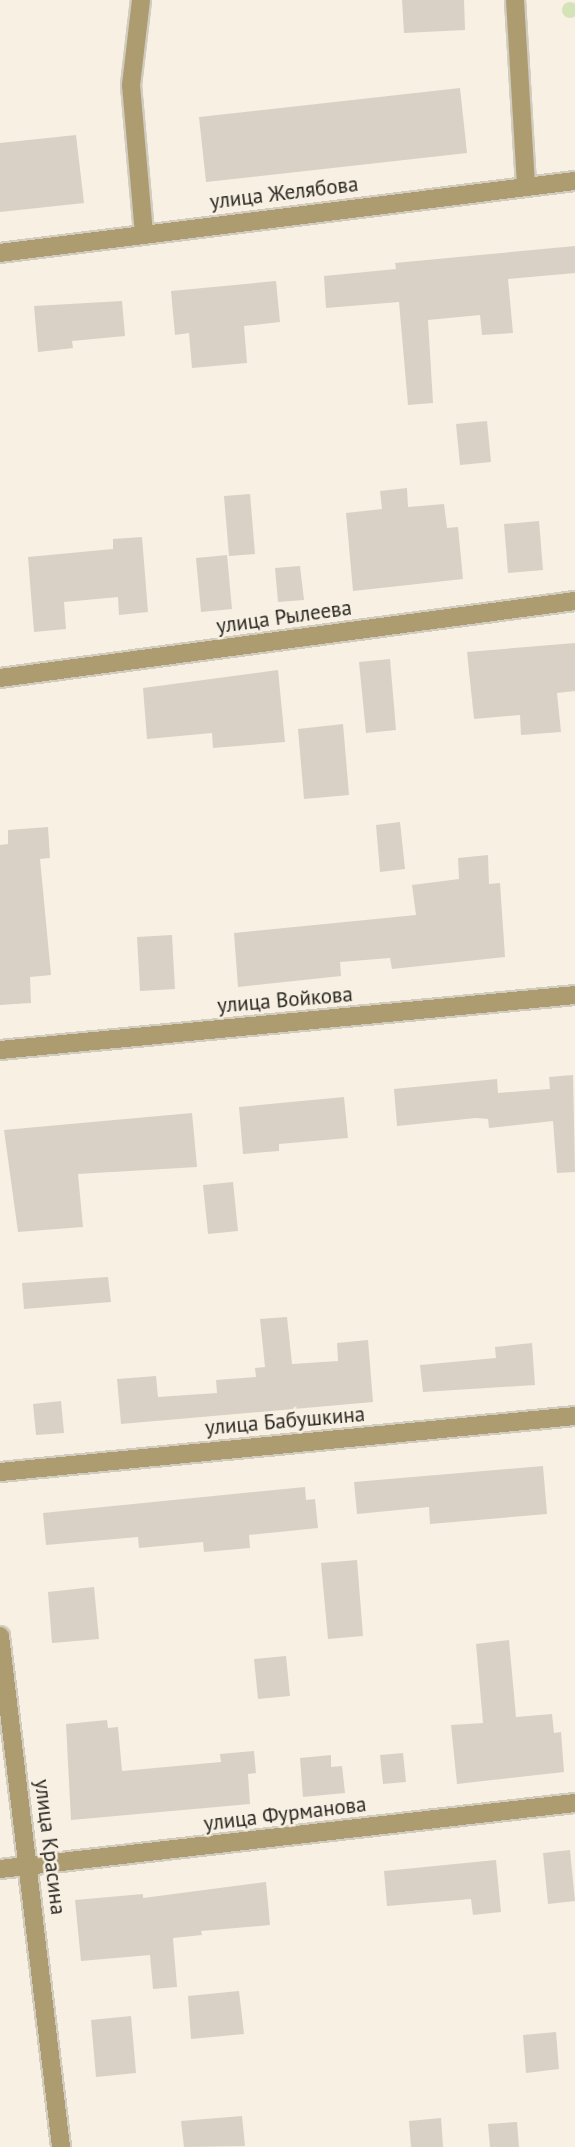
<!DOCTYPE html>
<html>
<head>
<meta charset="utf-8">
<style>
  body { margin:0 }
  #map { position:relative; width:575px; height:2147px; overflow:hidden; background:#f7f0e3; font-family:"PT Sans",sans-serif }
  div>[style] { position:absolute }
  .green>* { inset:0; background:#d5e3b8 }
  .round { border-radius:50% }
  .building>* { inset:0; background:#d9d1c5 }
  .roads { filter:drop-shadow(2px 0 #d2ccc0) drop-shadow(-2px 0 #d2ccc0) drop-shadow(0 2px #d2ccc0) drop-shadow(0 -2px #d2ccc0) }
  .minor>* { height:18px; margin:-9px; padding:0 9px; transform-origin:9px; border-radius:9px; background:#ad9c6f }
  span { translate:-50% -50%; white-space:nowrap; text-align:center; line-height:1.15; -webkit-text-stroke:5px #f7f0e3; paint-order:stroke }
  .street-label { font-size:21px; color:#2a2722 }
</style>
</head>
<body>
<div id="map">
  <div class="green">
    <div class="round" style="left:562px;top:2px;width:16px;height:16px"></div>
  </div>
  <div class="building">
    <div style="clip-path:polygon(402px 0,464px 0,465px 30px,404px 33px)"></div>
    <div style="clip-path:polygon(460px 88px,467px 153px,206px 182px,199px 117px)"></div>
    <div style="clip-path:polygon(76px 135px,84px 203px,0 212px,0 143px)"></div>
    <div style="clip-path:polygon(575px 246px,575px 273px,508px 279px,513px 333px,482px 335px,480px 315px,428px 320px,433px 403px,408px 405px,399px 302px,326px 308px,324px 276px,396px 269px,395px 263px)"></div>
    <div style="clip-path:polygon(276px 281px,280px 322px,244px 326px,247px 363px,192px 368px,189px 333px,175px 335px,171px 291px)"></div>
    <div style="clip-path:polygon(122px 301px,125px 336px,72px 341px,73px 348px,38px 352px,34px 306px)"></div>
    <div style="clip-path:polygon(487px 421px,491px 462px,460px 465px,456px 424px)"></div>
    <div style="clip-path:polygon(407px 488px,408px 507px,444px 504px,447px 528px,458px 527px,463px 579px,353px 591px,346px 513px,382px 509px,380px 491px)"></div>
    <div style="clip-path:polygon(250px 494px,255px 554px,229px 556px,224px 496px)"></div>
    <div style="clip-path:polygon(539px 521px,543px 570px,508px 573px,504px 524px)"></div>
    <div style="clip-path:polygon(142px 537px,148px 612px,119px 615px,118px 597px,64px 602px,66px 629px,34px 632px,28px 557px,113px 549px,113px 539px)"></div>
    <div style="clip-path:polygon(227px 555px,232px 609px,201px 612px,196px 558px)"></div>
    <div style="clip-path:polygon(300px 566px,304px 600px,278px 602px,275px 568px)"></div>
    <div style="clip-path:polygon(575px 643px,575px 691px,557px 693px,561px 732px,521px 735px,520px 715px,474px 719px,467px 652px)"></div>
    <div style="clip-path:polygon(390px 659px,396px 730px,366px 733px,359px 662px)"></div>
    <div style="clip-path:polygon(278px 670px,285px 742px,213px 748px,212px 733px,147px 739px,143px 688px)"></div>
    <div style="clip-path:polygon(343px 724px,349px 795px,304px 799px,298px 729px)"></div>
    <div style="clip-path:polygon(400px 822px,405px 869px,380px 872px,376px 825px)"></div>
    <div style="clip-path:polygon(48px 827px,50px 858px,40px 859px,51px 975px,30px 977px,31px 1003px,0 1005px,0 845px,8px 844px,8px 830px)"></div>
    <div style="clip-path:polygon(488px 855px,489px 884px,500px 883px,505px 957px,392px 969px,390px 958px,340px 962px,341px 976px,238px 987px,234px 933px,416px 915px,412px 885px,459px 879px,458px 858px)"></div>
    <div style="clip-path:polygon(172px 935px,175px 989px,140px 991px,137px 937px)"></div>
    <div style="clip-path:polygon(573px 1075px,575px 1172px,557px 1173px,553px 1121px,489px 1128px,488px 1119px,476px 1118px,397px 1126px,394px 1089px,497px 1079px,498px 1093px,550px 1089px,549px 1077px)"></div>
    <div style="clip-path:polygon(344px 1097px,348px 1138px,279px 1144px,279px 1151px,243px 1154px,239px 1107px)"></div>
    <div style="clip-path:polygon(192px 1113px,197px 1167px,78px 1174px,83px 1227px,18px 1232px,4px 1130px)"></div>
    <div style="clip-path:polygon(233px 1182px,238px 1231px,208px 1234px,203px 1185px)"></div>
    <div style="clip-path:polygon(108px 1277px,111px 1302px,24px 1309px,22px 1283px)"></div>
    <div style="clip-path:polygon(287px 1317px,292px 1364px,338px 1361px,337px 1343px,368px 1340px,373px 1402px,121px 1424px,117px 1379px,156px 1376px,158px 1397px,217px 1393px,216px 1380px,256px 1377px,255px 1368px,265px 1367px,260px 1319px)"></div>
    <div style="clip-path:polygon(532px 1343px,535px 1385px,423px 1392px,420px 1365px,496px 1358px,495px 1347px)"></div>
    <div style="clip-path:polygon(61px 1401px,64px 1433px,36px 1435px,33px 1404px)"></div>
    <div style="clip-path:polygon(543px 1466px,547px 1514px,430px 1524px,429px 1507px,357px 1514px,354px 1482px)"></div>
    <div style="clip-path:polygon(305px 1487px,306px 1500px,315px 1499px,318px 1528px,249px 1535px,250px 1548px,204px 1552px,203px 1542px,139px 1548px,138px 1537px,46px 1545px,43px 1513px)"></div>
    <div style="clip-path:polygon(357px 1560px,363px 1636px,328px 1639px,321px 1563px)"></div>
    <div style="clip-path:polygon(94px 1587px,99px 1639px,52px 1643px,48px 1592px)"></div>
    <div style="clip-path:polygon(509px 1640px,516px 1717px,552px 1714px,554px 1733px,561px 1732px,564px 1772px,457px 1784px,451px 1725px,483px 1723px,476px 1644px)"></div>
    <div style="clip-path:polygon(286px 1656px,290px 1696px,258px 1699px,254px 1659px)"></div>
    <div style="clip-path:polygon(107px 1720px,108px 1728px,118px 1727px,122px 1771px,221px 1762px,220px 1754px,254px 1751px,256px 1773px,248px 1774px,250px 1804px,71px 1820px,66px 1724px)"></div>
    <div style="clip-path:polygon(403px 1753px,406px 1782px,383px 1784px,380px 1755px)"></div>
    <div style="clip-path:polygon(331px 1755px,331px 1767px,342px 1766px,345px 1793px,303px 1797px,300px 1758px)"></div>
    <div style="clip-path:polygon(570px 1850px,575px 1901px,548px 1904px,543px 1853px)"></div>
    <div style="clip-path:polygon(496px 1860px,501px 1912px,473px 1915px,471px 1899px,387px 1906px,384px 1871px)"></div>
    <div style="clip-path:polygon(266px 1882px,270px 1925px,201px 1931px,202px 1935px,173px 1938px,177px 1987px,153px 1989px,150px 1955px,81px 1961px,75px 1900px,143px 1894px,143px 1898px)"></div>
    <div style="clip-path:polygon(239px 1991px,244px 2034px,191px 2039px,188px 1996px)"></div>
    <div style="clip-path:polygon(131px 2016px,136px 2073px,96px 2077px,91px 2020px)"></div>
    <div style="clip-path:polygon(556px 2032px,559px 2069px,526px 2073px,523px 2035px)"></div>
    <div style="clip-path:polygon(242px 2116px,245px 2146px,184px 2147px,181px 2121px)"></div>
    <div style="clip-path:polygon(441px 2118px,443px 2147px,411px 2147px,409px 2121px)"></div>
    <div style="clip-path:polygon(517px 2122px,519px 2147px,490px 2147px,488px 2124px)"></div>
  </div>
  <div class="roads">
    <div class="minor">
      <div style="left:141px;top:0;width:86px;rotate:96.7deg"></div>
      <div style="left:131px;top:85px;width:149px;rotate:85deg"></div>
      <div style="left:515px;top:0;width:186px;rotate:86.6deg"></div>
      <div style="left:0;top:253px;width:579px;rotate:-7.14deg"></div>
      <div style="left:0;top:678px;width:580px;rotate:-7.63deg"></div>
      <div style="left:0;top:1050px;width:578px;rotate:-5.46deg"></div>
      <div style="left:0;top:1472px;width:578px;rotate:-5.56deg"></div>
      <div style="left:0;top:1636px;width:515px;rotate:83.19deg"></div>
      <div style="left:0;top:1869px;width:579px;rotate:-6.55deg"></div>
    </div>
  </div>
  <div class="street-label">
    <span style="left:284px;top:193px;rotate:-7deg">улица Желябова</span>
    <span style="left:284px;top:617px;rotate:-8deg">улица Рылеева</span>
    <span style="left:285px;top:1000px;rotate:-5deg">улица Войкова</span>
    <span style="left:285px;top:1421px;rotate:-5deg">улица Бабушкина</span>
    <span style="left:285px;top:1814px;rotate:-7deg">улица Фурманова</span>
    <span style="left:50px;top:1847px;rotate:83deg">улица Красина</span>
  </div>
</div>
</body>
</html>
